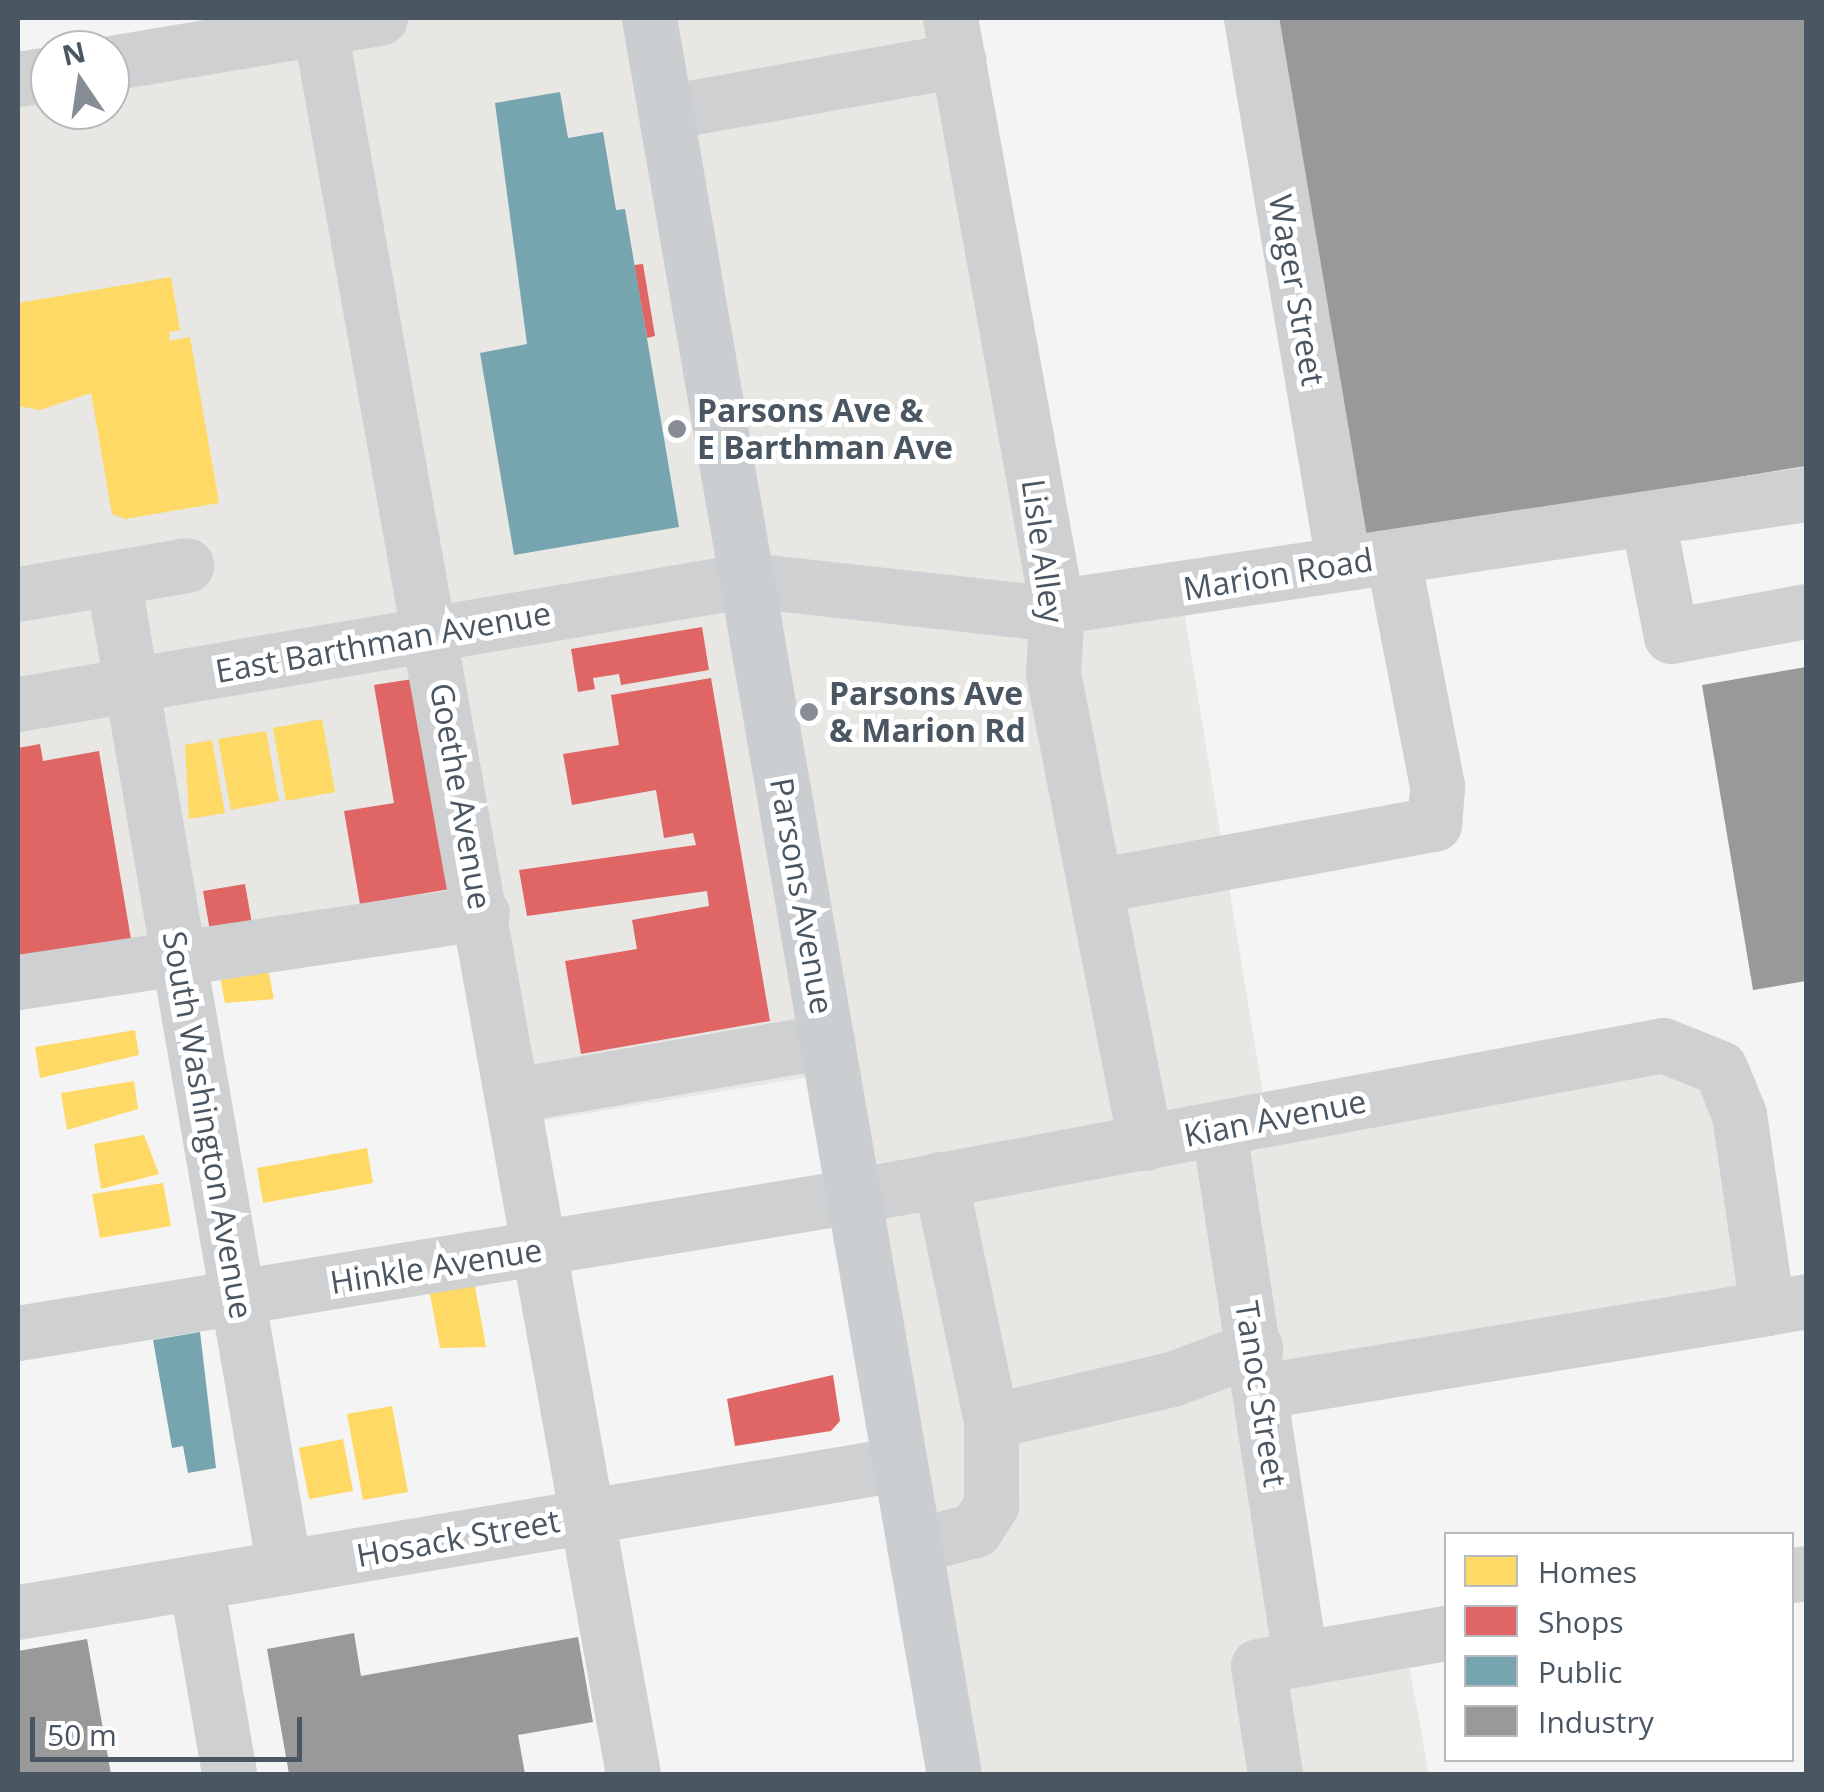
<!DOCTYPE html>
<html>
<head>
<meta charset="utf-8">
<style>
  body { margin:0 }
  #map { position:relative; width:1824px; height:1792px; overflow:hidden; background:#f4f4f4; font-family:"Open Sans",sans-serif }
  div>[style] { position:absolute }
  .commercial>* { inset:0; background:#e8e7e3 }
  .homes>* { inset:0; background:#ffd966 }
  .shops>* { inset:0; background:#e06666 }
  .public>* { inset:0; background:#76a5af }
  .industry>* { inset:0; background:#999 }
  .minor>* { height:55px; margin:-27.5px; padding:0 27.5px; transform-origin:27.5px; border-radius:27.5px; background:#ced0d2 }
  .major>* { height:55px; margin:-27.5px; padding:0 27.5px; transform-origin:27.5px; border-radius:27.5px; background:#caced1 }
  .dots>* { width:28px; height:28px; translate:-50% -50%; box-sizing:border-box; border:5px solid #fff; border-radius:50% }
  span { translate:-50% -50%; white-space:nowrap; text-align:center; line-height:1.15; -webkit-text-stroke:10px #fff; paint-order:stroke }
  .street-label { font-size:32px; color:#4a5661 }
  .poi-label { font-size:32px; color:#4a5661; font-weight:700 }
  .left { translate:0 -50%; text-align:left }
  .frame { position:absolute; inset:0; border:20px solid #4a5661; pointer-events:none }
  .legend { position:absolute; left:1444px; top:1532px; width:350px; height:230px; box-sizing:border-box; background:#fff; border:2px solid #b7bbc0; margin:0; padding:12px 18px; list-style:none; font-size:30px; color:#4a5661 }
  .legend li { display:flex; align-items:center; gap:20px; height:50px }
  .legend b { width:50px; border:2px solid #b7bbc0 }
  .north { position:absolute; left:30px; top:30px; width:100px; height:100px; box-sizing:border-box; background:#fff; border:2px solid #b7bbc0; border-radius:50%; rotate:347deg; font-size:28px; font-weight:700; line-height:40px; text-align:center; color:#4a5661 }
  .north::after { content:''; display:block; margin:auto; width:35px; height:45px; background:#868d94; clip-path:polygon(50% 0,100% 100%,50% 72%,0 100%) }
  .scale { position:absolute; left:30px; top:1717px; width:272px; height:45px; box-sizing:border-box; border:5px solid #4a5661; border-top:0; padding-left:12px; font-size:30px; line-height:35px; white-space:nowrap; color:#4a5661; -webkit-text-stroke:8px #fff; paint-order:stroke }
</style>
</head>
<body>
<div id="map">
  <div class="commercial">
    <div style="clip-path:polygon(315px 18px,951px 18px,1049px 597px,1182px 600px,1267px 1118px,1726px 1042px,1772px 1289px,1257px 1382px,1307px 1660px,1405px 1643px,1429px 1774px,957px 1774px,834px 1073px,522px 1124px,486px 910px,18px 982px,18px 69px,50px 63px,50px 110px,110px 110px,110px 53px)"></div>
  </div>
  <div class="homes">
    <div style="clip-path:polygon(171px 277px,180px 330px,169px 332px,170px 341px,190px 337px,219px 503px,125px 519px,112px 514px,91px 393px,40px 410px,18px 406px,18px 303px)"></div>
    <div style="clip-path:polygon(322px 719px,335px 792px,286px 801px,273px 728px)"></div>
    <div style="clip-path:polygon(266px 731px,279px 801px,231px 810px,218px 739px)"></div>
    <div style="clip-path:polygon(212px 740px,225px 813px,189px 819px,185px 745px)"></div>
    <div style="clip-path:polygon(267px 964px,274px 999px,225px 1003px,220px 977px)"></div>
    <div style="clip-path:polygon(135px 1030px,139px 1055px,40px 1078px,35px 1047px)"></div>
    <div style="clip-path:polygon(134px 1081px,138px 1109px,67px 1130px,61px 1093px)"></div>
    <div style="clip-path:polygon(144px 1135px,159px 1174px,101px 1189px,94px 1144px)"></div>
    <div style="clip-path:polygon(367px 1148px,373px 1183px,263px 1203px,257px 1168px)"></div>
    <div style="clip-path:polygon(163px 1183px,171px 1226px,100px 1238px,92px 1194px)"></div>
    <div style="clip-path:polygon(474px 1281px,486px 1347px,440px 1348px,429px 1289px)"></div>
    <div style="clip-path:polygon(392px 1406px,408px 1492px,363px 1500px,347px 1414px)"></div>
    <div style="clip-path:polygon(343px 1439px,353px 1491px,309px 1499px,299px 1448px)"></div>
  </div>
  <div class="shops">
    <div style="clip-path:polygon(643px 264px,655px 336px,647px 338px,634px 265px)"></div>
    <div style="clip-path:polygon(702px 627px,709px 670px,621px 685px,619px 674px,593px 678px,595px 689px,578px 692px,571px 649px)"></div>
    <div style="clip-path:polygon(419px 678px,456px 888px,360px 904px,344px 811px,394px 803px,374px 685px)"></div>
    <div style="clip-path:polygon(711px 678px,770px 1021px,581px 1054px,565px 961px,637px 949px,632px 920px,709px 906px,707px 891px,527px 916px,519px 870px,696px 845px,693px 833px,664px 838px,656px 790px,572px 805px,563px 754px,619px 745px,611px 695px)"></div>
    <div style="clip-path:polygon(40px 744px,43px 761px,99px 751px,131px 939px,18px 959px,18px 748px)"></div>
    <div style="clip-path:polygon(245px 884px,252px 924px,210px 931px,203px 891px)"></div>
    <div style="clip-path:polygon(833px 1375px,840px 1421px,831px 1431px,735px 1446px,727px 1399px)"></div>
  </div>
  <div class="public">
    <div style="clip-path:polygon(560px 92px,568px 138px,603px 132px,616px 210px,625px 209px,679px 527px,514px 555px,480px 353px,527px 344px,495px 103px)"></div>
    <div style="clip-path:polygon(200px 1332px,216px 1468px,188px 1473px,183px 1446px,172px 1448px,153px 1340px)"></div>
  </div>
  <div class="industry">
    <div style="clip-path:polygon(1274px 18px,1806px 18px,1806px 466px,1359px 539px)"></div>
    <div style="clip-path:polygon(1806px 667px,1806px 981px,1753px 990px,1702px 685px)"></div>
    <div style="clip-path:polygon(354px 1633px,361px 1676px,578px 1637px,593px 1722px,518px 1735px,525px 1774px,289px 1774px,267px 1649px)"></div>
    <div style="clip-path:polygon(87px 1639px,111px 1774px,18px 1774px,18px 1651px)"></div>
  </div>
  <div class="minor">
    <div style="left:318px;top:18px;width:1784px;rotate:79.83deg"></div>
    <div style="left:950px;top:18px;width:600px;rotate:79.72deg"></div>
    <div style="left:1057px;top:608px;width:65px;rotate:93.5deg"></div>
    <div style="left:1053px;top:673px;width:479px;rotate:78.9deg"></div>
    <div style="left:1251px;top:18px;width:552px;rotate:80.4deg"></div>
    <div style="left:110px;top:63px;width:274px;rotate:-9.5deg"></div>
    <div style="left:18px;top:79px;width:32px;rotate:-9deg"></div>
    <div style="left:666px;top:112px;width:297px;rotate:-10.1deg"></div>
    <div style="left:1648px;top:521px;width:117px;rotate:78.7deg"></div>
    <div style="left:1671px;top:636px;width:137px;rotate:-10.5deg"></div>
    <div style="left:113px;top:579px;width:1003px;rotate:80.18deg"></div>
    <div style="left:18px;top:594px;width:171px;rotate:-9.7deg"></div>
    <div style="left:18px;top:704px;width:740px;rotate:-9.64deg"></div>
    <div style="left:748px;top:580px;width:281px;rotate:6.3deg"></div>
    <div style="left:1027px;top:611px;width:788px;rotate:-8.54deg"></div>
    <div style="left:1095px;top:886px;width:345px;rotate:-10.4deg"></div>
    <div style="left:1434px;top:824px;width:38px;rotate:-85deg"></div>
    <div style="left:1437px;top:786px;width:233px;rotate:-100.9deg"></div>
    <div style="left:18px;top:982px;width:469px;rotate:-8.5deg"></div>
    <div style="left:514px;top:1095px;width:318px;rotate:-9.8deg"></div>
    <div style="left:1219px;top:1131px;width:533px;rotate:81.26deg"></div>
    <div style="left:940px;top:1179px;width:247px;rotate:78.1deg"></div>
    <div style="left:991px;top:1421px;width:186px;rotate:-13.1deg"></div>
    <div style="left:1172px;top:1379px;width:89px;rotate:-20.5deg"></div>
    <div style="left:18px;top:1333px;width:847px;rotate:-9.31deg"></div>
    <div style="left:854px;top:1196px;width:823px;rotate:-10.57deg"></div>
    <div style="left:1663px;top:1045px;width:61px;rotate:22deg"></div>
    <div style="left:1720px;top:1068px;width:50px;rotate:67.6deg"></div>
    <div style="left:1739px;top:1114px;width:196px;rotate:81.8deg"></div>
    <div style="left:1767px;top:1308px;width:40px;rotate:-10deg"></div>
    <div style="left:1262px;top:1391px;width:512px;rotate:-9.33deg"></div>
    <div style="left:914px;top:1546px;width:63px;rotate:-14.7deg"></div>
    <div style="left:975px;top:1530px;width:30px;rotate:-57deg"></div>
    <div style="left:991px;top:1505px;width:84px;rotate:-90deg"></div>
    <div style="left:1792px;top:1575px;width:14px;rotate:-8deg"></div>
    <div style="left:196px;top:1582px;width:195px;rotate:80.2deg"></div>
    <div style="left:18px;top:1612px;width:893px;rotate:-9.54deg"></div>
    <div style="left:1275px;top:1774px;width:109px;rotate:-98.9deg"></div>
    <div style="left:1258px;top:1666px;width:191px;rotate:-10deg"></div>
  </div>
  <div class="major">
    <div style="left:649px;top:18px;width:1782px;rotate:80.15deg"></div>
  </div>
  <div class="dots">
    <div style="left:677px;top:429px;background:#868d94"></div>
    <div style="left:809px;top:712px;background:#868d94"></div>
  </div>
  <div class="street-label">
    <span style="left:1297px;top:290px;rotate:80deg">Wager Street</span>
    <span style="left:1043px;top:551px;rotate:82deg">Lisle Alley</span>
    <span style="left:1278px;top:574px;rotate:-9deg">Marion Road</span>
    <span style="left:383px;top:642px;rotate:-10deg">East Barthman Avenue</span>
    <span style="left:461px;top:796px;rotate:80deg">Goethe Avenue</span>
    <span style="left:802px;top:896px;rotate:80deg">Parsons Avenue</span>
    <span style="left:1275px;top:1118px;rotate:-11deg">Kian Avenue</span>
    <span style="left:208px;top:1125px;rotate:80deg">South Washington Avenue</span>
    <span style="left:436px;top:1266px;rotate:-9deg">Hinkle Avenue</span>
    <span style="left:1261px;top:1394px;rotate:81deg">Tanoc Street</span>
    <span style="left:458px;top:1538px;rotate:-10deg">Hosack Street</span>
  </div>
  <div class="poi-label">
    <span class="left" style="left:697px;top:429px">Parsons Ave &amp;<br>E Barthman Ave</span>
    <span class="left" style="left:829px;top:712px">Parsons Ave<br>&amp; Marion Rd</span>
  </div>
  <div class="frame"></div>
  <ul class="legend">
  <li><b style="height:28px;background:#ffd966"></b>Homes</li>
  <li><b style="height:28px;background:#e06666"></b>Shops</li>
  <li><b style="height:28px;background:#76a5af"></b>Public</li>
  <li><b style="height:28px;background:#999"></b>Industry</li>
  </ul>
  <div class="north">N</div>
  <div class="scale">50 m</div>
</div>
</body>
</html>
